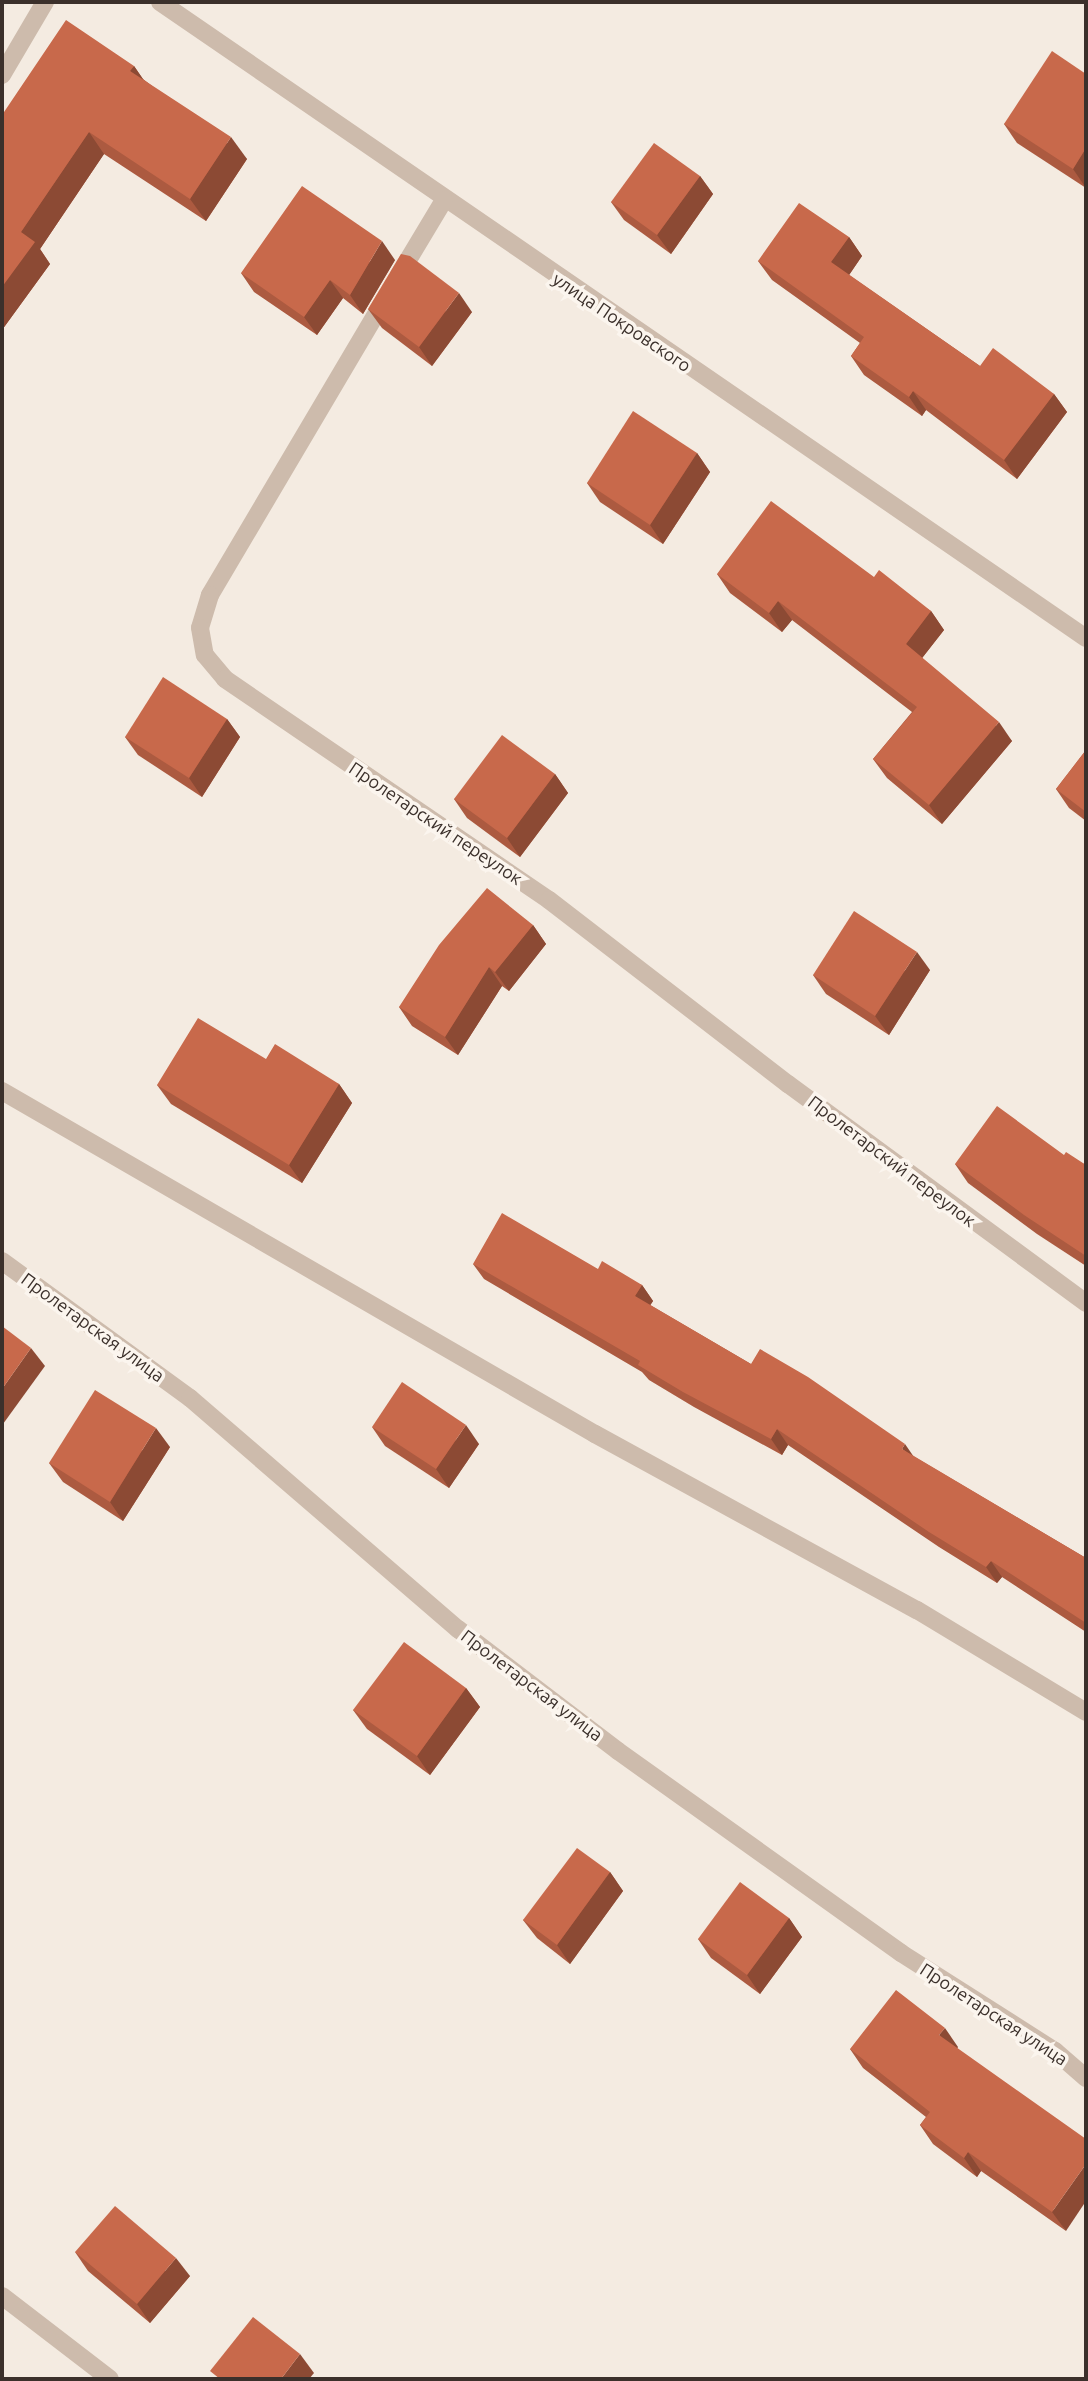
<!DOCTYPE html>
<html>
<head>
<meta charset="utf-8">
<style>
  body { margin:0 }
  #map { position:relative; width:1088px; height:2381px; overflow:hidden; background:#f4ebe1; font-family:Ubuntu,sans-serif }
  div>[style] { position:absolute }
  .minor>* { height:18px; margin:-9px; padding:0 9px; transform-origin:9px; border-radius:9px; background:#cdbbac }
  .wall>* { inset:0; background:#ac5a40 }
  .shaded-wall>* { inset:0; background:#8c4a34 }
  .building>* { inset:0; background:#c8694b }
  span { translate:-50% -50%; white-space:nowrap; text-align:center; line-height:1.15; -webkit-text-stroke:7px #fbf5ee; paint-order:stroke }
  .street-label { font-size:18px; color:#3b302b }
  .frame { position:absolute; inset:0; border:4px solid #3b302b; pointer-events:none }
</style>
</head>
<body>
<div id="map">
  <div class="minor">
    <div style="left:160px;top:2px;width:1123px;rotate:34.48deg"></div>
    <div style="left:2px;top:75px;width:85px;rotate:-59.5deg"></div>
    <div style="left:399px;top:275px;width:87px;rotate:-59deg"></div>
    <div style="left:385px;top:299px;width:344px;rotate:120.6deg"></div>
    <div style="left:210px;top:595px;width:34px;rotate:107deg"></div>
    <div style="left:200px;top:628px;width:27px;rotate:80deg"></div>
    <div style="left:205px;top:655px;width:31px;rotate:50deg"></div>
    <div style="left:225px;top:679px;width:392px;rotate:34.3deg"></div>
    <div style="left:549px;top:900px;width:302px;rotate:37.6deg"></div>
    <div style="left:788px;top:1084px;width:370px;rotate:36.3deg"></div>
    <div style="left:2px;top:1091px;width:685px;rotate:30.05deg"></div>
    <div style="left:595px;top:1434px;width:367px;rotate:28.7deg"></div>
    <div style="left:917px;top:1610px;width:197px;rotate:31.1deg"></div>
    <div style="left:2px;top:1261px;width:233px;rotate:36.1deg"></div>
    <div style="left:190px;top:1398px;width:354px;rotate:40.8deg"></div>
    <div style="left:458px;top:1629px;width:201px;rotate:37.3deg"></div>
    <div style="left:618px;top:1751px;width:348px;rotate:35.5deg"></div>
    <div style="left:901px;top:1953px;width:183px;rotate:32.5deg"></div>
    <div style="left:1055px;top:2051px;width:41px;rotate:41.1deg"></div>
    <div style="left:2px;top:2296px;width:136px;rotate:37.5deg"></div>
  </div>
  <div class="wall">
    <div style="clip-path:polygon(134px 66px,143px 79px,247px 159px,206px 221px,104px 154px,40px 249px,50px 264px,2px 330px,2px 115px)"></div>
    <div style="clip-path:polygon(1086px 74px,1086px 188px,1017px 143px,1004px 124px)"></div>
    <div style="clip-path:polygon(700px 176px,713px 194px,671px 254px,624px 220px,611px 202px)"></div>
    <div style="clip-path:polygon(849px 237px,862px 256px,849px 275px,980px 366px,1054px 394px,1067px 412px,1017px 479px,926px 410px,922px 416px,864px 375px,851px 356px,860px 343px,772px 280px,758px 261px)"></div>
    <div style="clip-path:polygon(395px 260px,363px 314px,343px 298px,317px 335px,254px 292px,241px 273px)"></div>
    <div style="clip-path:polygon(368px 309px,472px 312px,432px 366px,382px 328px)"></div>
    <div style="clip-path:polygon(697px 453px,710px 472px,663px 544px,600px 502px,587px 483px)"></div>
    <div style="clip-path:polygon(717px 574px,874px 577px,931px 611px,944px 630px,922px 658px,1012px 741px,942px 824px,887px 778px,873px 759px,912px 712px,792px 620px,782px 632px,730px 593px)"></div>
    <div style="clip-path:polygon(227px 719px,240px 737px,202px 797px,138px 755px,125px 737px)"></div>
    <div style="clip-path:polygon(1086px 750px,1086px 821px,1069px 808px,1056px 789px)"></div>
    <div style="clip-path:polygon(555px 774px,568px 793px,520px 857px,467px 818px,454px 799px)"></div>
    <div style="clip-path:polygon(533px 925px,546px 944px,509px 991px,502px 986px,458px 1055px,412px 1026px,399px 1007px)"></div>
    <div style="clip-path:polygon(930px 970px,889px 1035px,826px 994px,813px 975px)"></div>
    <div style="clip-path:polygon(266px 1059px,339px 1084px,352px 1103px,302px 1183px,171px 1104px,157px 1085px)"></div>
    <div style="clip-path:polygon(1064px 1155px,1086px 1165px,1086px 1266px,1037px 1234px,968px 1183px,955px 1164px)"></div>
    <div style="clip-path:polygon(473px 1264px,598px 1269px,642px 1285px,653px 1301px,650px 1305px,751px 1364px,913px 1456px,1086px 1558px,1086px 1632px,1002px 1577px,997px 1583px,939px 1547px,788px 1445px,782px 1455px,694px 1407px,649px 1380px,642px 1372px,484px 1279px)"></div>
    <div style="clip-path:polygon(372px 1427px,479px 1444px,449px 1488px,385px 1446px)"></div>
    <div style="clip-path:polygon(170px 1447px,123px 1521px,63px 1482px,49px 1463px)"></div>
    <div style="clip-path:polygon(466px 1688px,480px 1707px,430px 1775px,367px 1729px,353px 1710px)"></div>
    <div style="clip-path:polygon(610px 1872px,623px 1891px,570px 1964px,537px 1938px,523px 1920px)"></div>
    <div style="clip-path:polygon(789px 1918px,802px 1937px,760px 1994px,711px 1958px,698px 1939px)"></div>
    <div style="clip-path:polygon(958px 2047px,957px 2048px,1066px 2231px,981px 2171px,977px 2177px,933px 2144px,920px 2125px,926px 2117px,863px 2068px,850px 2049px)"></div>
    <div style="clip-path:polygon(75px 2252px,190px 2276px,150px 2323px,88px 2271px)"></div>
  </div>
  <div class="shaded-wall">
    <div style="clip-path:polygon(134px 66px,149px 88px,130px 71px)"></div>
    <div style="clip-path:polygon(89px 132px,104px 154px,40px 249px,50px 264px,2px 330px,2px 287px,21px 232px)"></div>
    <div style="clip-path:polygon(231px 137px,247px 159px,206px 221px,190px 199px)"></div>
    <div style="clip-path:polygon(1086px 148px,1086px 188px,1073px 169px)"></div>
    <div style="clip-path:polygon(700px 176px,713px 194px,671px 254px,657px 235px)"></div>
    <div style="clip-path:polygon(849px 237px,862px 256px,845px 281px,831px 262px)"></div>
    <div style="clip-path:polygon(382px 241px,395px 260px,363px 314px,350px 295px)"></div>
    <div style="clip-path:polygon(330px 280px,343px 298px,317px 335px,304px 317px)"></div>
    <div style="clip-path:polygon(459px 293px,472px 312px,432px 366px,419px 347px)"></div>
    <div style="clip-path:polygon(913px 391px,926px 410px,922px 416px,909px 397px)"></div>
    <div style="clip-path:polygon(1054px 394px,1067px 412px,1017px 479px,1004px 460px)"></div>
    <div style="clip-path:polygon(697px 453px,710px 472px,663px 544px,650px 525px)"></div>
    <div style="clip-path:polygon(778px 601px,792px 620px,782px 632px,769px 613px)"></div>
    <div style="clip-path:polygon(931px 611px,944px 630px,919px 662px,906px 644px)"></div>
    <div style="clip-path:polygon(227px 719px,240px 737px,202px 797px,189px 778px)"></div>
    <div style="clip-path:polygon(999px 722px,1012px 741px,942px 824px,929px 805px)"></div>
    <div style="clip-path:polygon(555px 774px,568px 793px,520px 857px,507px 838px)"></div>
    <div style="clip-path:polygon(533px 925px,546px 944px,509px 991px,495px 972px)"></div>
    <div style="clip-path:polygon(917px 952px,930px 970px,889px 1035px,875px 1016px)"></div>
    <div style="clip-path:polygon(489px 967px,502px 986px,458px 1055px,445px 1037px)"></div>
    <div style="clip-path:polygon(339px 1084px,352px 1103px,302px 1183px,289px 1165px)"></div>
    <div style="clip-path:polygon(642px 1285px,653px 1301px,646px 1312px,635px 1296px)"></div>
    <div style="clip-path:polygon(31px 1348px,45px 1366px,3px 1424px,2px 1422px,2px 1389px)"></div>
    <div style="clip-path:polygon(466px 1425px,479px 1444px,449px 1488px,436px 1469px)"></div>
    <div style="clip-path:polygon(156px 1428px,170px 1447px,123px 1521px,110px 1502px)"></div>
    <div style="clip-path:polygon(777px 1429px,788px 1445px,782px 1455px,771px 1439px)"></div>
    <div style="clip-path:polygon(905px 1444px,916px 1460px,902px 1449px)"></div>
    <div style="clip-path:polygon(991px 1561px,1002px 1577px,997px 1583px,986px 1567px)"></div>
    <div style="clip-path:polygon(466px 1688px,480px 1707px,430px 1775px,417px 1756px)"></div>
    <div style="clip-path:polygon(610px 1872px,623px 1891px,570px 1964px,557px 1945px)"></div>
    <div style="clip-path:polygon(789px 1918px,802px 1937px,760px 1994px,747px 1975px)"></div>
    <div style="clip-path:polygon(945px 2028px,958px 2047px,952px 2054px,939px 2035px)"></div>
    <div style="clip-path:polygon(968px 2152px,981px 2171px,977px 2177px,964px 2158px)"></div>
    <div style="clip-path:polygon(1086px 2164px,1086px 2201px,1066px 2231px,1052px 2212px)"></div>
    <div style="clip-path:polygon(176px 2258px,190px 2276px,150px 2323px,137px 2304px)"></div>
    <div style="clip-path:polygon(300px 2354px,314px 2373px,309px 2379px,281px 2379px)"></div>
  </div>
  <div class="building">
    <div style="clip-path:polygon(66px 20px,134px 66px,130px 71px,231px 137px,190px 199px,89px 132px,21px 232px,35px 242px,2px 287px,2px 115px)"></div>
    <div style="clip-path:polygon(1052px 51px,1086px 74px,1086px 148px,1073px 169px,1004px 124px)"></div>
    <div style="clip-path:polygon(654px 143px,700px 176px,657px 235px,611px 202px)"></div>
    <div style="clip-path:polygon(302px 186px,382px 241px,350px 295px,330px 280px,304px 317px,241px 273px)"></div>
    <div style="clip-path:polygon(799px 203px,849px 237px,831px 262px,980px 366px,993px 348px,1054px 394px,1004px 460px,913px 391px,909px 397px,851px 356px,864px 337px,758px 261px)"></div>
    <div style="clip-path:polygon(401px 254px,410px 256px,459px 293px,419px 347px,368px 309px)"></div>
    <div style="clip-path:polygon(633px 411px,697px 453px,650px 525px,587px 483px)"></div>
    <div style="clip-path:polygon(771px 501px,874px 577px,879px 570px,931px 611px,906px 644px,999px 722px,929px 805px,873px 759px,917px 707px,778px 601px,769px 613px,717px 574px)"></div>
    <div style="clip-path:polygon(163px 677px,227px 719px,189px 778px,125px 737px)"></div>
    <div style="clip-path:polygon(502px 735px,555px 774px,507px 838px,454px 799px)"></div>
    <div style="clip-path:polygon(1086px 750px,1086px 812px,1056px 789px)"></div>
    <div style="clip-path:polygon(487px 888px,533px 925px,495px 972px,489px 967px,445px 1037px,399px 1007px,439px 945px)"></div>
    <div style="clip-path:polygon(854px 911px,917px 952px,875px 1016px,813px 975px)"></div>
    <div style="clip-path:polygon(198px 1018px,266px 1059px,275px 1044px,339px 1084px,289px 1165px,157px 1085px)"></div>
    <div style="clip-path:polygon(997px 1106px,1064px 1155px,1066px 1152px,1086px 1165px,1086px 1256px,1024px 1215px,955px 1164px)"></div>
    <div style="clip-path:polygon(502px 1213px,598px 1269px,602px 1261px,642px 1285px,635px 1296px,751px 1364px,760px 1349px,808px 1377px,905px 1444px,902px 1449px,1086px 1558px,1086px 1623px,991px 1561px,986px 1567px,929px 1532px,777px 1429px,771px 1439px,683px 1392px,638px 1365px,640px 1361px,473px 1264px)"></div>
    <div style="clip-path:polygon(2px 1326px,31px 1348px,2px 1389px)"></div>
    <div style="clip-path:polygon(402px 1382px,466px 1425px,436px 1469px,372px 1427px)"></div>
    <div style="clip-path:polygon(95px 1390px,156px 1428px,110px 1502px,49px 1463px)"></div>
    <div style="clip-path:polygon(404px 1642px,466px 1688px,417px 1756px,353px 1710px)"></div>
    <div style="clip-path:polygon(577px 1848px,610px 1872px,557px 1945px,523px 1920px)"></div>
    <div style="clip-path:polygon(740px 1882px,789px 1918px,747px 1975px,698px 1939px)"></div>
    <div style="clip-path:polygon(896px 1990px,945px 2028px,939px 2035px,1086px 2139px,1086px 2164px,1052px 2212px,968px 2152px,964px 2158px,920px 2125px,930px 2112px,850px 2049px)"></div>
    <div style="clip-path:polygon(115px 2206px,176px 2258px,137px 2304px,75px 2252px)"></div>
    <div style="clip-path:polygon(253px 2317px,300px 2354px,281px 2379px,220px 2379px,210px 2371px)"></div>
  </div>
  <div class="street-label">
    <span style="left:622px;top:322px;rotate:34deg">улица Покровского</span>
    <span style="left:436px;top:823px;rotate:34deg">Пролетарский переулок</span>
    <span style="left:892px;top:1161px;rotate:37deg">Пролетарский переулок</span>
    <span style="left:93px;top:1327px;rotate:36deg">Пролетарская улица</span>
    <span style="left:532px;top:1685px;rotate:37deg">Пролетарская улица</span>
    <span style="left:994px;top:2014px;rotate:33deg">Пролетарская улица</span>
  </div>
  <div class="frame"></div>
</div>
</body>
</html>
